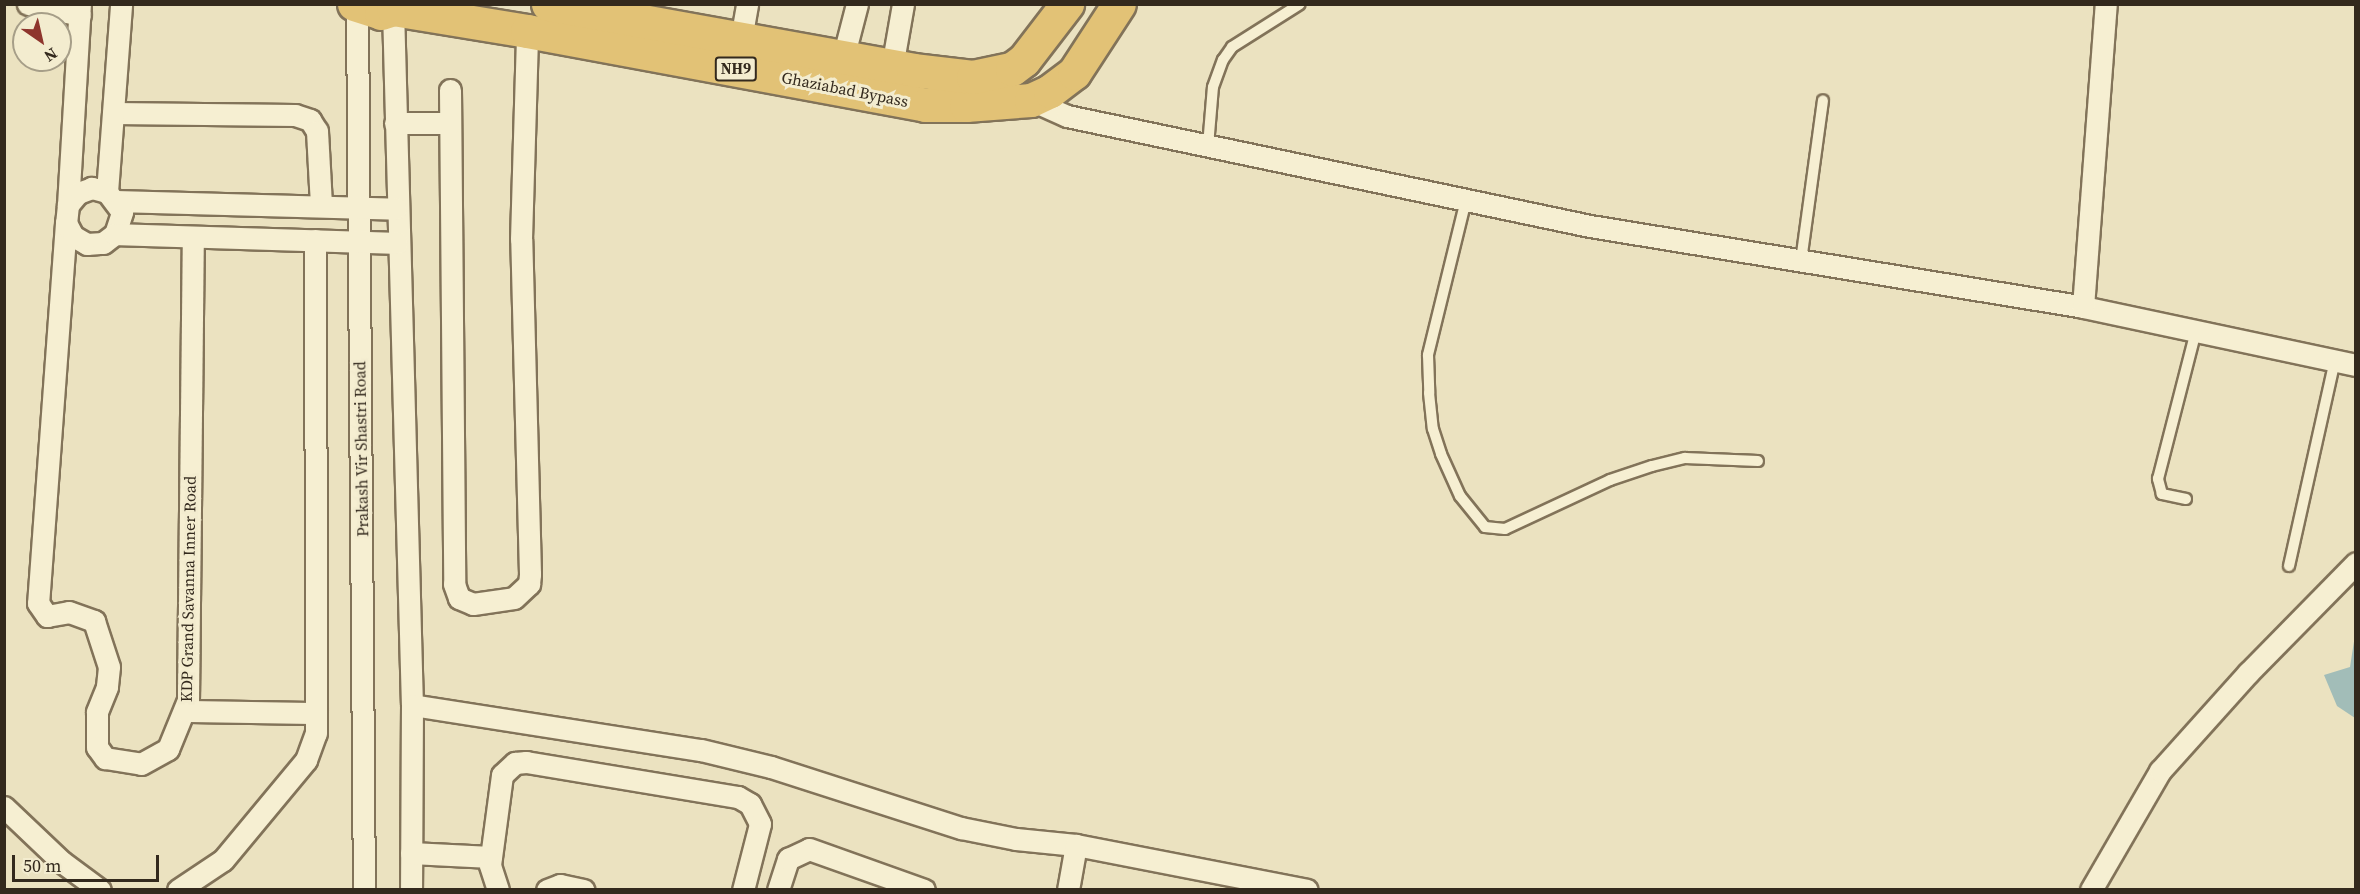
<!DOCTYPE html>
<html>
<head>
<meta charset="utf-8">
<style>
  body { margin:0 }
  #map { position:relative; width:2360px; height:894px; overflow:hidden; background:#ebe2c0; font-family:"Source Serif 4",serif }
  div>[style] { position:absolute }
  .water>* { inset:0; background:#a2bdb8 }
  .roads { filter:drop-shadow(2px 0 #827359) drop-shadow(-2px 0 #827359) drop-shadow(0 2px #827359) drop-shadow(0 -2px #827359) }
  .service>* { height:10px; margin:-5px; padding:0 5px; transform-origin:5px; border-radius:5px; background:#f6efd2 }
  .minor>* { height:21px; margin:-10.5px; padding:0 10.5px; transform-origin:10.5px; border-radius:10.5px; background:#f6efd2 }
  .trunk>* { height:33px; margin:-16.5px; padding:0 16.5px; transform-origin:16.5px; border-radius:16.5px; background:#e2c276 }
  span { translate:-50% -50%; white-space:nowrap; text-align:center; line-height:1.15; -webkit-text-stroke:6px #f3eccf; paint-order:stroke }
  .shield-label span { padding:2px 4px; background:#f3eccf; border:2px solid; border-radius:4px; -webkit-text-stroke-width:0 }
  .shield-label { font-size:15px; color:#33291d; font-weight:700 }
  .street-label { font-size:16px; color:#33291d }
  .frame { position:absolute; inset:0; border:6px solid #33291d; pointer-events:none }
  .north { position:absolute; left:12px; top:12px; width:60px; height:60px; box-sizing:border-box; background:#f3eccf; border:2px solid #a69e88; border-radius:50%; rotate:146deg; font-size:16px; font-weight:700; line-height:24px; text-align:center; color:#33291d }
  .north::after { content:''; display:block; margin:auto; width:21px; height:27px; background:#8e352d; clip-path:polygon(50% 0,100% 100%,50% 72%,0 100%) }
  .scale { position:absolute; left:12px; top:855px; width:147px; height:27px; box-sizing:border-box; border:3px solid #33291d; border-top:0; padding-left:8px; font-size:18px; line-height:21px; white-space:nowrap; color:#33291d; -webkit-text-stroke:4px #f3eccf; paint-order:stroke }
</style>
</head>
<body>
<div id="map">
  <div class="water">
    <div style="clip-path:polygon(2355px 635px,2355px 718px,2337px 706px,2324px 675px,2350px 667px)"></div>
  </div>
  <div class="roads">
    <div class="service">
      <div style="left:1208px;top:146px;width:59px;rotate:-85.2deg"></div>
      <div style="left:1213px;top:87px;width:29px;rotate:-70deg"></div>
      <div style="left:1223px;top:60px;width:16px;rotate:-55deg"></div>
      <div style="left:1232px;top:47px;width:80px;rotate:-32.3deg"></div>
      <div style="left:1466px;top:200px;width:160px;rotate:103.8deg"></div>
      <div style="left:1428px;top:355px;width:38px;rotate:88deg"></div>
      <div style="left:1429px;top:393px;width:36px;rotate:84deg"></div>
      <div style="left:1433px;top:429px;width:26px;rotate:72deg"></div>
      <div style="left:1441px;top:454px;width:46px;rotate:65.7deg"></div>
      <div style="left:1460px;top:496px;width:40px;rotate:51deg"></div>
      <div style="left:1485px;top:527px;width:20px;rotate:6deg"></div>
      <div style="left:1505px;top:529px;width:116px;rotate:-25deg"></div>
      <div style="left:1610px;top:480px;width:44px;rotate:-18.4deg"></div>
      <div style="left:1652px;top:466px;width:34px;rotate:-14deg"></div>
      <div style="left:1685px;top:458px;width:73px;rotate:2.4deg"></div>
      <div style="left:1801px;top:261px;width:162px;rotate:-82.2deg"></div>
      <div style="left:2186px;top:499px;width:25px;rotate:-168deg"></div>
      <div style="left:2162px;top:494px;width:16px;rotate:-105deg"></div>
      <div style="left:2158px;top:479px;width:153px;rotate:-75.6deg"></div>
      <div style="left:2289px;top:566px;width:211px;rotate:-77.4deg"></div>
    </div>
    <div class="minor">
      <div style="left:28px;top:4px;width:53px;rotate:11.9deg"></div>
      <div style="left:357px;top:8px;width:882px;rotate:89.55deg"></div>
      <div style="left:393px;top:9px;width:696px;rotate:88.44deg"></div>
      <div style="left:412px;top:705px;width:185px;rotate:90.3deg"></div>
      <div style="left:741px;top:39px;width:36px;rotate:-80deg"></div>
      <div style="left:843px;top:58px;width:56px;rotate:-75.5deg"></div>
      <div style="left:892px;top:67px;width:64px;rotate:-80.1deg"></div>
      <div style="left:450px;top:90px;width:494px;rotate:89.5deg"></div>
      <div style="left:454px;top:584px;width:15px;rotate:70deg"></div>
      <div style="left:459px;top:598px;width:15px;rotate:23deg"></div>
      <div style="left:473px;top:604px;width:41px;rotate:-8.3deg"></div>
      <div style="left:514px;top:598px;width:21px;rotate:-43deg"></div>
      <div style="left:529px;top:584px;width:10px;rotate:-84deg"></div>
      <div style="left:530px;top:574px;width:335px;rotate:-91.5deg"></div>
      <div style="left:521px;top:239px;width:208px;rotate:-88.3deg"></div>
      <div style="left:1031px;top:100px;width:39px;rotate:24deg"></div>
      <div style="left:1067px;top:116px;width:534px;rotate:11.88deg"></div>
      <div style="left:1590px;top:226px;width:500px;rotate:9.3deg"></div>
      <div style="left:2083px;top:307px;width:279px;rotate:12deg"></div>
      <div style="left:113px;top:113px;width:182px;rotate:0.6deg"></div>
      <div style="left:295px;top:115px;width:16px;rotate:18deg"></div>
      <div style="left:310px;top:120px;width:13px;rotate:58deg"></div>
      <div style="left:317px;top:131px;width:73px;rotate:86.9deg"></div>
      <div style="left:395px;top:123px;width:55px"></div>
      <div style="left:107px;top:192px;width:189px;rotate:-85.7deg"></div>
      <div style="left:117px;top:201px;width:279px;rotate:1.6deg"></div>
      <div style="left:68px;top:205px;width:201px;rotate:-86.6deg"></div>
      <div style="left:66px;top:223px;width:381px;rotate:94.2deg"></div>
      <div style="left:38px;top:603px;width:16px;rotate:55deg"></div>
      <div style="left:47px;top:616px;width:22px;rotate:-10deg"></div>
      <div style="left:69px;top:612px;width:27px;rotate:20deg"></div>
      <div style="left:94px;top:621px;width:48px;rotate:71.9deg"></div>
      <div style="left:109px;top:667px;width:20px;rotate:96deg"></div>
      <div style="left:107px;top:687px;width:27px;rotate:112deg"></div>
      <div style="left:97px;top:712px;width:35px;rotate:90deg"></div>
      <div style="left:97px;top:747px;width:14px;rotate:54deg"></div>
      <div style="left:105px;top:758px;width:36px;rotate:9deg"></div>
      <div style="left:141px;top:764px;width:31px;rotate:-29deg"></div>
      <div style="left:168px;top:749px;width:53px;rotate:-67.8deg"></div>
      <div style="left:188px;top:700px;width:463px;rotate:-89.4deg"></div>
      <div style="left:115px;top:234px;width:23px;rotate:-72deg"></div>
      <div style="left:122px;top:212px;width:25px;rotate:-127deg"></div>
      <div style="left:107px;top:192px;width:16px;rotate:-165deg"></div>
      <div style="left:92px;top:188px;width:15px;rotate:160deg"></div>
      <div style="left:78px;top:193px;width:16px;rotate:130deg"></div>
      <div style="left:68px;top:205px;width:18px;rotate:96deg"></div>
      <div style="left:66px;top:223px;width:15px;rotate:62deg"></div>
      <div style="left:73px;top:236px;width:16px;rotate:30deg"></div>
      <div style="left:87px;top:244px;width:16px;rotate:-4deg"></div>
      <div style="left:103px;top:243px;width:15px;rotate:-37deg"></div>
      <div style="left:115px;top:234px;width:282px;rotate:1.8deg"></div>
      <div style="left:2083px;top:307px;width:304px;rotate:-85.7deg"></div>
      <div style="left:412px;top:705px;width:292px;rotate:8.9deg"></div>
      <div style="left:701px;top:750px;width:72px;rotate:13.7deg"></div>
      <div style="left:771px;top:767px;width:200px;rotate:17.8deg"></div>
      <div style="left:961px;top:828px;width:56px;rotate:11.3deg"></div>
      <div style="left:1016px;top:839px;width:60px;rotate:5.7deg"></div>
      <div style="left:1076px;top:845px;width:235px;rotate:11deg"></div>
      <div style="left:185px;top:711px;width:131px;rotate:0.9deg"></div>
      <div style="left:4px;top:807px;width:80px;rotate:43.5deg"></div>
      <div style="left:62px;top:862px;width:47px;rotate:36.4deg"></div>
      <div style="left:411px;top:853px;width:80px;rotate:2.9deg"></div>
      <div style="left:178px;top:890px;width:54px;rotate:-33.7deg"></div>
      <div style="left:223px;top:860px;width:130px;rotate:-50.3deg"></div>
      <div style="left:306px;top:760px;width:29px;rotate:-70deg"></div>
      <div style="left:316px;top:733px;width:493px;rotate:-90.1deg"></div>
      <div style="left:498px;top:890px;width:26px;rotate:-108deg"></div>
      <div style="left:490px;top:865px;width:91px;rotate:-82.4deg"></div>
      <div style="left:502px;top:775px;width:18px;rotate:-43deg"></div>
      <div style="left:515px;top:763px;width:11px;rotate:-5deg"></div>
      <div style="left:526px;top:762px;width:215px;rotate:9.4deg"></div>
      <div style="left:738px;top:797px;width:14px;rotate:30deg"></div>
      <div style="left:750px;top:804px;width:22px;rotate:63deg"></div>
      <div style="left:760px;top:824px;width:68px;rotate:104.4deg"></div>
      <div style="left:547px;top:890px;width:14px;rotate:-21deg"></div>
      <div style="left:560px;top:885px;width:24px;rotate:12deg"></div>
      <div style="left:778px;top:890px;width:33px;rotate:-72deg"></div>
      <div style="left:788px;top:859px;width:23px;rotate:-25deg"></div>
      <div style="left:809px;top:849px;width:122px;rotate:19.6deg"></div>
      <div style="left:1068px;top:890px;width:46px;rotate:-79.9deg"></div>
      <div style="left:2091px;top:890px;width:138px;rotate:-59.9deg"></div>
      <div style="left:2160px;top:771px;width:132px;rotate:-48.1deg"></div>
      <div style="left:2248px;top:673px;width:154px;rotate:-45.5deg"></div>
    </div>
    <div class="trunk">
      <div style="left:354px;top:4px;width:28px;rotate:18deg"></div>
      <div style="left:381px;top:13px;width:13px;rotate:-18deg"></div>
      <div style="left:393px;top:9px;width:136px;rotate:9.3deg"></div>
      <div style="left:527px;top:31px;width:405px;rotate:10.5deg"></div>
      <div style="left:925px;top:105px;width:41px"></div>
      <div style="left:966px;top:105px;width:65px;rotate:-4.4deg"></div>
      <div style="left:1031px;top:100px;width:21px;rotate:-25deg"></div>
      <div style="left:1050px;top:91px;width:30px;rotate:-37deg"></div>
      <div style="left:1074px;top:73px;width:82px;rotate:-56.9deg"></div>
      <div style="left:548px;top:4px;width:371px;rotate:10.2deg"></div>
      <div style="left:913px;top:70px;width:60px;rotate:6.7deg"></div>
      <div style="left:973px;top:77px;width:40px;rotate:-12deg"></div>
      <div style="left:1012px;top:69px;width:15px;rotate:-37deg"></div>
      <div style="left:1024px;top:60px;width:71px;rotate:-52.5deg"></div>
    </div>
  </div>
  <div class="shield-label">
    <span style="left:736px;top:69px">NH9</span>
  </div>
  <div class="street-label">
    <span style="left:845px;top:89px;rotate:11deg">Ghaziabad Bypass</span>
    <span style="left:361px;top:449px;rotate:-91deg">Prakash Vir Shastri Road</span>
    <span style="left:188px;top:589px;rotate:-89deg">KDP Grand Savanna Inner Road</span>
  </div>
  <div class="frame"></div>
  <div class="north">N</div>
  <div class="scale">50 m</div>
</div>
</body>
</html>
